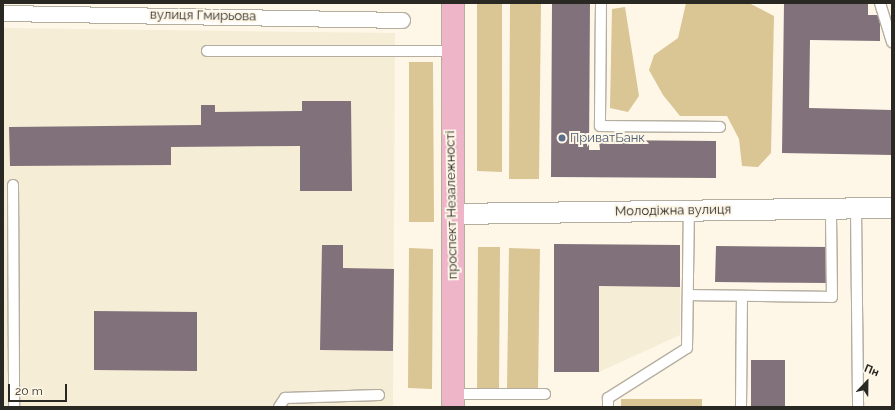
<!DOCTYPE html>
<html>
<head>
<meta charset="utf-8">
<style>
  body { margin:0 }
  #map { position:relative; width:895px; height:410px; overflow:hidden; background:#fef7e8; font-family:Raleway,sans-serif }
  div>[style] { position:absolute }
  .built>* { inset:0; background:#f6edd6 }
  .green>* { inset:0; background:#dac594 }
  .building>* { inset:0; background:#80717a }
  .roads { filter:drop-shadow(1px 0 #b4aea0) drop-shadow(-1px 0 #b4aea0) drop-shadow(0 1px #b4aea0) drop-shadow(0 -1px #b4aea0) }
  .service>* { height:10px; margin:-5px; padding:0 5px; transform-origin:5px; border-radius:5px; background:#fff }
  .pedestrian>* { height:15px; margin:-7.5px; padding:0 7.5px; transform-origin:7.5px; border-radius:7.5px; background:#fff }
  .minor>* { height:20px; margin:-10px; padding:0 10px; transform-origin:10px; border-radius:10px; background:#fff }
  .primary>* { height:22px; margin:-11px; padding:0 11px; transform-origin:11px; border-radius:11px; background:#eeb5c9 }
  .dots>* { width:11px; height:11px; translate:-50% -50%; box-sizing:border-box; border:2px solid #fef7e8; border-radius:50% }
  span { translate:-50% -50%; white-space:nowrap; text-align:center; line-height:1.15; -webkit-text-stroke:4px #fef7e8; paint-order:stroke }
  .street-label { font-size:13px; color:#2a2822 }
  .service-label { font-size:13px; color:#4e5e75 }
  .left { translate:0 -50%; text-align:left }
  .frame { position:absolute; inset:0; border:4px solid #2a2822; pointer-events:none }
  .north { position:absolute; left:847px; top:362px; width:40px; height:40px; -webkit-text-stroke:3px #fef7e8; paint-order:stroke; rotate:22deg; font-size:11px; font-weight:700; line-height:16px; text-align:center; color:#2a2822 }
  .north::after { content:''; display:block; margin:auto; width:14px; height:18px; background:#2a2822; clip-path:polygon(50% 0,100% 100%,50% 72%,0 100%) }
  .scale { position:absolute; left:8px; top:384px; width:59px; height:18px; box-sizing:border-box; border:2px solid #2a2822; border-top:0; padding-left:5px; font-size:12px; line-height:14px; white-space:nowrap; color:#2a2822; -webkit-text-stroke:3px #fef7e8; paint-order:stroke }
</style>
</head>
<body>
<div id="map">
  <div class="built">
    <div style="clip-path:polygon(3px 28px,395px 33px,393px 407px,3px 407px)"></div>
    <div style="clip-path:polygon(554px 244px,680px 245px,680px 335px,599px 372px,554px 372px)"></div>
  </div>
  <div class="green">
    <div style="clip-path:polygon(477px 3px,502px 3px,502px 172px,477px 171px)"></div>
    <div style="clip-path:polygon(510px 3px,541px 3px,539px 179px,509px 179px)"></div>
    <div style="clip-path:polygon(686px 3px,749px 3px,774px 16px,771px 153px,758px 167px,742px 166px,739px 139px,727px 116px,680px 116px,663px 95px,649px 70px,654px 55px,678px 38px)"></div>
    <div style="clip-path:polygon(625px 7px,639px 96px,628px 112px,610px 108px,612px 9px)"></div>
    <div style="clip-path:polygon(409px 62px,433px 62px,434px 222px,409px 222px)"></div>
    <div style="clip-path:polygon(478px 247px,500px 247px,499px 392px,477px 391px)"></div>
    <div style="clip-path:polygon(409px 248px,433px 249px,432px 389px,408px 388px)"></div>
    <div style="clip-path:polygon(509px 248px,540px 249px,538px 390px,507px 389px)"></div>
    <div style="clip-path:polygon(621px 399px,702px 399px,702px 407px,621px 407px)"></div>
  </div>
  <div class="building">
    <div style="clip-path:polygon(552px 3px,590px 3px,589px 150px,600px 150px,599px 140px,716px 141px,716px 178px,551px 177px)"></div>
    <div style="clip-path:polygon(784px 3px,868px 3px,868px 15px,880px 15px,880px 41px,810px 40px,809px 108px,892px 110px,892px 155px,782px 153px)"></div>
    <div style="clip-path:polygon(302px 101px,351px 101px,352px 191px,300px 191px,300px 146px,171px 147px,171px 165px,10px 166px,9px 127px,201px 125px,201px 105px,215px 105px,215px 112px,302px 111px)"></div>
    <div style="clip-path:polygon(554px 244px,680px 245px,680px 287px,599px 286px,599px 372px,554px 372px)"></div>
    <div style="clip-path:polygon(322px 245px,343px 245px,343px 268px,394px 269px,393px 351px,320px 350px)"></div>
    <div style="clip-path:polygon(716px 246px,831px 247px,830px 283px,715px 282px)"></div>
    <div style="clip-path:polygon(94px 311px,197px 312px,197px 371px,94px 370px)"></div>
    <div style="clip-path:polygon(751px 360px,785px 360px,785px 407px,751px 407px)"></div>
  </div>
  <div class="roads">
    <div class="service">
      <div style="left:601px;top:3px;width:123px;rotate:90.5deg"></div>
      <div style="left:600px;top:126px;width:120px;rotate:0.5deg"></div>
      <div style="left:880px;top:3px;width:41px;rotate:72.9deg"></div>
      <div style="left:207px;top:51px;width:244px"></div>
      <div style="left:13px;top:185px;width:222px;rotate:89.7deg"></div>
      <div style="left:856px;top:208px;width:199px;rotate:89.4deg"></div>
      <div style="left:688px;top:295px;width:144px;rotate:0.8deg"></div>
      <div style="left:832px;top:297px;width:88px;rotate:-90.7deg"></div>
      <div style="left:453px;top:394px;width:92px"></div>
      <div style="left:279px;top:407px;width:11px;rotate:-56deg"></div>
      <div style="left:285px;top:398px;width:94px;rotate:-1.8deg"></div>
      <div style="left:608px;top:407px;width:9px;rotate:-90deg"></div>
      <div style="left:608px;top:398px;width:93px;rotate:-32.3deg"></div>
      <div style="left:687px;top:348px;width:138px;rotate:-89.2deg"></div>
      <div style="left:741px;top:407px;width:111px;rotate:-89.5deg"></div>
    </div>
    <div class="pedestrian">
      <div style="left:3px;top:13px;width:399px;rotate:1deg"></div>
    </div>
    <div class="minor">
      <div style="left:453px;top:214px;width:439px;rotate:-0.8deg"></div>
    </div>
    <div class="primary">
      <div style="left:453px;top:3px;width:404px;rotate:90deg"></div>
    </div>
  </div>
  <div class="dots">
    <div style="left:562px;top:138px;background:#5c6f8a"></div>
  </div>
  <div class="street-label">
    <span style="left:203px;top:16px;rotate:1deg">вулиця Гмирьова</span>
    <span style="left:452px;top:205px;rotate:-91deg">проспект Незалежності</span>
    <span style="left:673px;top:211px;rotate:-1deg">Молодіжна вулиця</span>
  </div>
  <div class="service-label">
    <span class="left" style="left:570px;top:138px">ПриватБанк</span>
  </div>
  <div class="frame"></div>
  <div class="north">Пн</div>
  <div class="scale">20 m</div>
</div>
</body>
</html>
